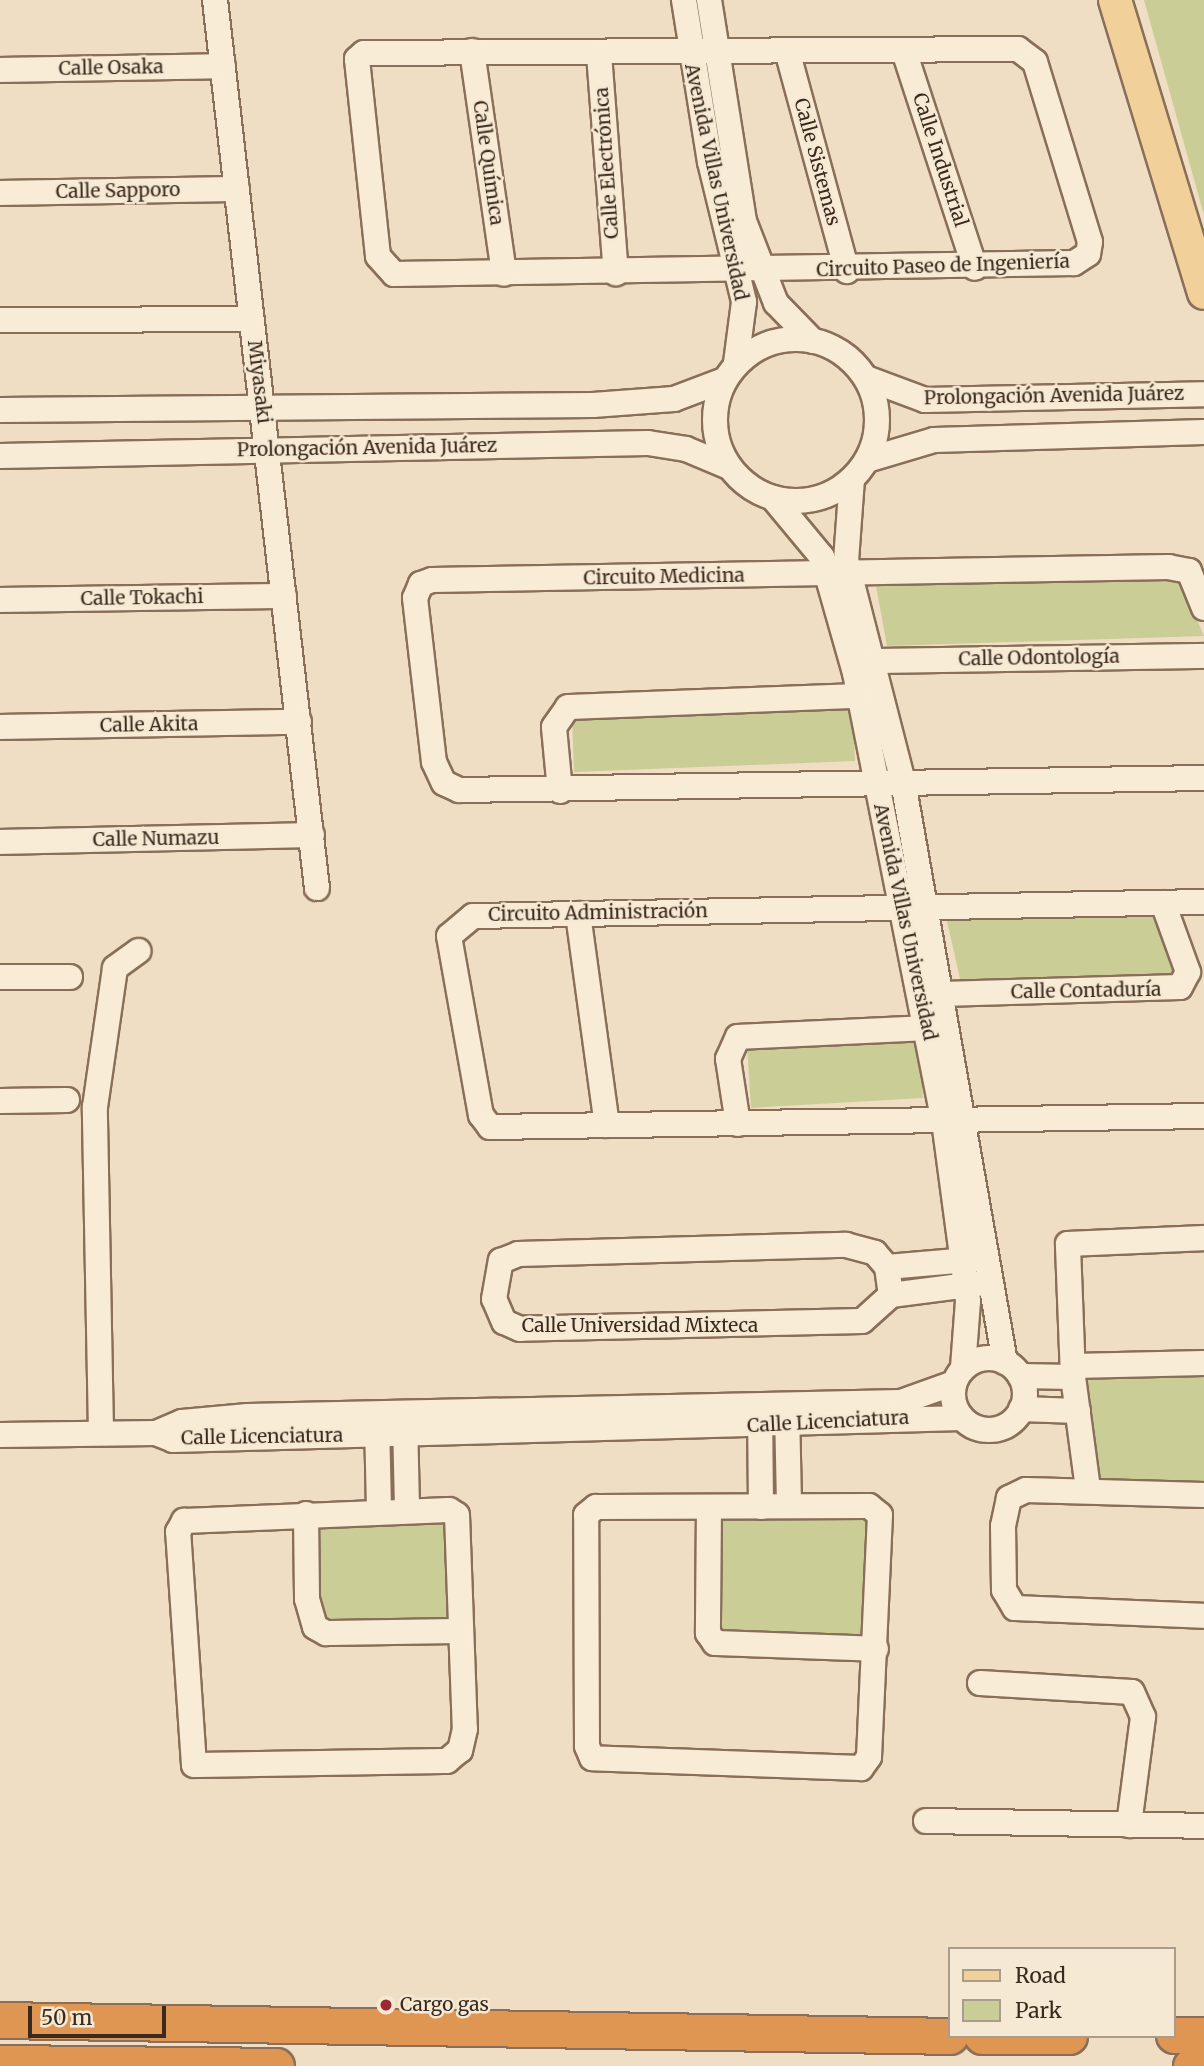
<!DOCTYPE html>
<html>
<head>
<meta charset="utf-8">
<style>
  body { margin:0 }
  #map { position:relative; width:1204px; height:2066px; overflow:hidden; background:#efdec3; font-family:Merriweather,serif }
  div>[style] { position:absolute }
  .green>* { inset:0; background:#cbcd97 }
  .roads { filter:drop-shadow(2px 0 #896f59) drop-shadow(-2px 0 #896f59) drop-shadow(0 2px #896f59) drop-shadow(0 -2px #896f59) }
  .minor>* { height:24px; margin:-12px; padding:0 12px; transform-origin:12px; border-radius:12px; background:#f9ecd6 }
  .minor>.ring { margin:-12px; padding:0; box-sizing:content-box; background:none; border:24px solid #f9ecd6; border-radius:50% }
  .major>* { height:32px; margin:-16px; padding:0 16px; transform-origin:16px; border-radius:16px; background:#f2d09a }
  .highway>* { height:35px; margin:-17.5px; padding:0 17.5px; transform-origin:17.5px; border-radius:17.5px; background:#df9653 }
  .dots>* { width:19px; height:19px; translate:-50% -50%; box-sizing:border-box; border:4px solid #f6e9d3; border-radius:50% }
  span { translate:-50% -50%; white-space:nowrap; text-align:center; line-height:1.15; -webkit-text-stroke:5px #f6e9d3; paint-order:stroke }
  .street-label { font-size:19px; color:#39291e }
  .poi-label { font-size:19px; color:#39291e }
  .left { translate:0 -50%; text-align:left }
  .legend { position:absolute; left:948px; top:1947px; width:228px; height:91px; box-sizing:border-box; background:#f6e9d3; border:2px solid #aa9c8b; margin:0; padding:9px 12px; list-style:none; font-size:21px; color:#39291e }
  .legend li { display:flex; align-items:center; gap:14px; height:35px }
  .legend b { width:35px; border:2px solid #aa9c8b }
  .scale { position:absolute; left:28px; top:2006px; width:138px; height:32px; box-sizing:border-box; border:4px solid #39291e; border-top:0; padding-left:9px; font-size:21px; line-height:24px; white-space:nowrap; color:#39291e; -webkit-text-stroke:5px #f6e9d3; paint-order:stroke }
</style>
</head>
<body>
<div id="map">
  <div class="green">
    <div style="clip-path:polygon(1144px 0,1204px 0,1204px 215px)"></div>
    <div style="clip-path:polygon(1178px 576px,1204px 636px,887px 646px,876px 586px)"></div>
    <div style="clip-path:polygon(852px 704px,855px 761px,574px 772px,572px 715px)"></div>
    <div style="clip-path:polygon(1149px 910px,1178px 974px,1171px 978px,961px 983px,946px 917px)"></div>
    <div style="clip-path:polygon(919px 1034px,923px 1098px,751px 1108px,747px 1045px)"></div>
    <div style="clip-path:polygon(1204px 1370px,1204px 1484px,1093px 1479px,1080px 1373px)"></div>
    <div style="clip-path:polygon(715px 1513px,871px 1515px,868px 1640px,715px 1636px)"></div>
    <div style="clip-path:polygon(453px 1514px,456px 1628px,317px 1626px,308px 1516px)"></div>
  </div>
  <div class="roads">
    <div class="minor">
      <div style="left:215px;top:0;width:894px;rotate:83.45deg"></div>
      <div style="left:684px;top:0;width:164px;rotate:80.9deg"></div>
      <div style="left:710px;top:162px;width:144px;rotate:76.3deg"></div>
      <div style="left:744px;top:302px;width:62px;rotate:97.5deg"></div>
      <div style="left:709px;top:0;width:224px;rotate:81deg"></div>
      <div style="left:744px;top:221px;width:88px;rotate:68.7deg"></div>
      <div style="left:776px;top:303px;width:53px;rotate:45.8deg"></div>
      <div style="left:1018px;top:49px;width:21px;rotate:37deg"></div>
      <div style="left:1035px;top:62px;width:188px;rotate:73deg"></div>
      <div style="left:1090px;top:242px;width:12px;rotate:99deg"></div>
      <div style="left:1088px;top:254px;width:17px;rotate:147deg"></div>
      <div style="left:1074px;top:263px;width:680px;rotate:179.07deg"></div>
      <div style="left:394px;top:274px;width:24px;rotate:-132deg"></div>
      <div style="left:378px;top:256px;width:198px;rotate:-96.1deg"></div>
      <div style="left:357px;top:59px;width:9px;rotate:-41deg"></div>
      <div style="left:364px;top:53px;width:654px;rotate:-0.35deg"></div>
      <div style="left:472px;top:51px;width:225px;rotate:81.8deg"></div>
      <div style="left:904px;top:51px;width:228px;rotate:71.9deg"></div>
      <div style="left:599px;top:54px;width:220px;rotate:85.6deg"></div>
      <div style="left:788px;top:54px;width:225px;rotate:74.8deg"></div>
      <div style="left:0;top:70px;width:223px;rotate:-1deg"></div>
      <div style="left:0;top:193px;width:237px;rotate:-1deg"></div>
      <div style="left:0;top:320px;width:251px;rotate:-0.2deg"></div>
      <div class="ring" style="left:715px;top:339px;width:138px;height:138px"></div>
      <div style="left:866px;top:378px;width:63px;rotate:20.4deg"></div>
      <div style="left:925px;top:400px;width:279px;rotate:-1.2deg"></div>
      <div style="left:0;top:410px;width:593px;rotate:-0.48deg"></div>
      <div style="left:593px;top:405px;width:81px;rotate:-4.2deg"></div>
      <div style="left:674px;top:399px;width:53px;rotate:-20.8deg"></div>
      <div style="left:0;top:456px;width:648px;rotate:-1.15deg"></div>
      <div style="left:648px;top:443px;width:38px;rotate:9deg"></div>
      <div style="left:686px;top:449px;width:47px;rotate:22.7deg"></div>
      <div style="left:867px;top:460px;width:70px;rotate:-16.6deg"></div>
      <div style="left:934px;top:440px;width:270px;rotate:-1.7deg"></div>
      <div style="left:852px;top:479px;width:81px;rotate:94.2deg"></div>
      <div style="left:846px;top:560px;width:229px;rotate:75.6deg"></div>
      <div style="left:903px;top:782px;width:589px;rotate:80.03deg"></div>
      <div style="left:773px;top:498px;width:77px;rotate:50.3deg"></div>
      <div style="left:822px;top:557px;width:121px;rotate:74.1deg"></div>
      <div style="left:855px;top:673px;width:457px;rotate:78.8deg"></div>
      <div style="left:944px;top:1121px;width:182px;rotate:82.4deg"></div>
      <div style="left:968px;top:1301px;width:67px;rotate:94.3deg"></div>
      <div style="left:0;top:600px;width:284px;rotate:-0.8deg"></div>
      <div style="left:1204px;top:608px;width:40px;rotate:-112deg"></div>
      <div style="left:1189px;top:571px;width:20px;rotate:-169deg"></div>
      <div style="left:1169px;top:567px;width:737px;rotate:178.99deg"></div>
      <div style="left:432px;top:580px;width:12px;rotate:160deg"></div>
      <div style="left:421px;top:584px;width:15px;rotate:113deg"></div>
      <div style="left:415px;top:598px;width:165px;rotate:83.4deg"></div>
      <div style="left:434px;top:762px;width:23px;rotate:65deg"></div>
      <div style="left:444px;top:783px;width:17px;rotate:25deg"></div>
      <div style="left:459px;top:790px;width:745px;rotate:-0.92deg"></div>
      <div style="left:873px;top:661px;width:331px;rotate:-0.9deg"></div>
      <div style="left:0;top:727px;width:299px;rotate:-1deg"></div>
      <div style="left:560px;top:791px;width:64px;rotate:-95.4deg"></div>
      <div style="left:554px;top:727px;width:24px;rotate:-55deg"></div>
      <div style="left:568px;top:707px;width:291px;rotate:-2.2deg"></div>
      <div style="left:0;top:842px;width:312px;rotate:-1.3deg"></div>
      <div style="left:1204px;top:902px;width:731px;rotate:178.9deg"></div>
      <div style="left:473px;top:916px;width:31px;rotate:140deg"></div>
      <div style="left:449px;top:936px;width:182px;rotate:79.9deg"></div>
      <div style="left:481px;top:1115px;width:15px;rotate:53deg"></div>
      <div style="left:490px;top:1127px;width:714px;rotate:-0.88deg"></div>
      <div style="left:578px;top:914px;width:213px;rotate:82.2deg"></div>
      <div style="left:0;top:977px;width:70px"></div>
      <div style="left:942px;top:994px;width:238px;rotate:-1.7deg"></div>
      <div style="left:1180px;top:987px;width:17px;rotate:-62deg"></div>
      <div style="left:1188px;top:972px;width:73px;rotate:-109.9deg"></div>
      <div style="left:0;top:1101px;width:67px;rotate:-0.9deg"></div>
      <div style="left:738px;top:1124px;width:66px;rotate:-98.7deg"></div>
      <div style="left:728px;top:1059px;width:24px;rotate:-66deg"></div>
      <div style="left:738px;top:1037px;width:189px;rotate:-2.7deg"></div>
      <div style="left:846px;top:1245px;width:30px;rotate:15deg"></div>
      <div style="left:875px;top:1253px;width:18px;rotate:49deg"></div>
      <div style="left:887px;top:1267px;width:28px;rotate:82deg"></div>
      <div style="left:891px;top:1295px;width:39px;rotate:138deg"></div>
      <div style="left:862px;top:1321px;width:342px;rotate:178.7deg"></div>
      <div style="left:520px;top:1329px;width:17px;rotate:-156deg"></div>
      <div style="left:504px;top:1322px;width:25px;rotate:-113deg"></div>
      <div style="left:494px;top:1299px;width:39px;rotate:-80deg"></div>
      <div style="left:501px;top:1261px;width:18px;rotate:-22deg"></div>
      <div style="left:518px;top:1254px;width:328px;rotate:-1.6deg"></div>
      <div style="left:887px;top:1267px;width:93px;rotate:-4.9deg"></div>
      <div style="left:891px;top:1295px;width:93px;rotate:-7.4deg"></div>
      <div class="ring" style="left:953px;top:1358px;width:48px;height:48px"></div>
      <div style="left:1073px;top:1366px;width:131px;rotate:-1.3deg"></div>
      <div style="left:1020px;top:1376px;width:53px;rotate:1.1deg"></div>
      <div style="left:760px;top:1409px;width:98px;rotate:89.4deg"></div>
      <div style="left:787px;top:1409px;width:97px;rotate:88.8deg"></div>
      <div style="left:1021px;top:1409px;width:57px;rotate:2deg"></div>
      <div style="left:405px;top:1420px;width:91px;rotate:88.7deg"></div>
      <div style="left:377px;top:1421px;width:90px;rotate:88.7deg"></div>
      <div style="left:101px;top:1432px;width:325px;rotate:-91.1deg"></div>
      <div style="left:95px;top:1107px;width:140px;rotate:-81.8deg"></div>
      <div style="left:115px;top:968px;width:29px;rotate:-36deg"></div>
      <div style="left:156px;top:1433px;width:18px;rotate:22deg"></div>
      <div style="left:173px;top:1440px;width:789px;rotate:-1.6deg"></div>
      <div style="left:0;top:1435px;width:156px;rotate:-0.7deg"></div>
      <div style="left:156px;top:1433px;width:28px;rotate:-23deg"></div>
      <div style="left:182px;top:1422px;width:66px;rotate:-5.2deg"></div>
      <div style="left:248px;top:1416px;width:653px;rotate:-1.23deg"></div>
      <div style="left:901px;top:1402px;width:56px;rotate:-19.7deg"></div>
      <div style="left:1088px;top:1489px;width:113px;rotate:-97.6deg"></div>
      <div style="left:1073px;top:1377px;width:133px;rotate:-92.2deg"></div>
      <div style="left:1068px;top:1244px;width:136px;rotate:-2.5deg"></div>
      <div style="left:1204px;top:1495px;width:178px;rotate:-178.4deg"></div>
      <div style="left:1026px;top:1490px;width:19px;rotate:155deg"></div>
      <div style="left:1009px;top:1498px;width:29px;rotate:102deg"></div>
      <div style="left:1003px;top:1526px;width:64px;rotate:89.1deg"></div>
      <div style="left:1004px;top:1590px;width:21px;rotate:59deg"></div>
      <div style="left:1015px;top:1608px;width:189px;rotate:2.4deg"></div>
      <div style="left:869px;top:1506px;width:14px;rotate:39deg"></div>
      <div style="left:880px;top:1515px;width:242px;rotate:92.6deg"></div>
      <div style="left:869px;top:1757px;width:14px;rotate:126deg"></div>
      <div style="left:861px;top:1768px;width:269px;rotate:-177.9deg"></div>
      <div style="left:592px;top:1758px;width:13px;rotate:-113deg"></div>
      <div style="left:587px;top:1746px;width:231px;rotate:-90.2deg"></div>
      <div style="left:586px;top:1515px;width:13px;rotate:-39deg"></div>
      <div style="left:596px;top:1507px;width:273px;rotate:-0.2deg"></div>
      <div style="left:709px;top:1507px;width:126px;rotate:90.5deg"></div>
      <div style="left:708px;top:1633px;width:12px;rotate:55deg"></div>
      <div style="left:715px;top:1643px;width:161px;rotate:2.1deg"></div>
      <div style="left:449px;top:1510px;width:9px;rotate:32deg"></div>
      <div style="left:457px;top:1515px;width:214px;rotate:87.9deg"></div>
      <div style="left:465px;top:1729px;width:22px;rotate:103deg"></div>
      <div style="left:460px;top:1750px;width:17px;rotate:140deg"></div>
      <div style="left:447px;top:1761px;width:253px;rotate:179.1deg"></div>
      <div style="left:194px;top:1765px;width:234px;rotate:-93.9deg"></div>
      <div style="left:178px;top:1532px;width:13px;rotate:-61deg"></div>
      <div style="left:184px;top:1521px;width:265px;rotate:-2.4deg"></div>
      <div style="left:306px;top:1514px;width:85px;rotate:89.3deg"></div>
      <div style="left:307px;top:1599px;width:29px;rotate:74deg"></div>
      <div style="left:315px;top:1627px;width:13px;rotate:29deg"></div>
      <div style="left:326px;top:1633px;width:134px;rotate:-0.9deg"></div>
      <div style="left:980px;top:1683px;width:152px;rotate:3.4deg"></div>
      <div style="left:1132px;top:1692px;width:27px;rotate:66deg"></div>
      <div style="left:1143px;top:1717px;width:109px;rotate:97.4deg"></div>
      <div style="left:926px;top:1821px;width:278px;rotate:1deg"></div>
    </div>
    <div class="major">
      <div style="left:1115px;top:0;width:306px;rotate:73.1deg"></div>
    </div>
    <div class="highway">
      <div style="left:0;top:2020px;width:950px;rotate:0.96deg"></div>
      <div style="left:1174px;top:2035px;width:30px"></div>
      <div style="left:982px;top:2036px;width:87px"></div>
      <div style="left:0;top:2063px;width:276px;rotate:0.6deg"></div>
      <div style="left:1191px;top:2066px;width:13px"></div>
    </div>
  </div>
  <div class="dots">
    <div style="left:386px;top:2005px;background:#992932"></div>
  </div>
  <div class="street-label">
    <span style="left:111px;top:68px;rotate:-1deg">Calle Osaka</span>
    <span style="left:940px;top:160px;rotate:72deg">Calle Industrial</span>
    <span style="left:817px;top:162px;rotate:75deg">Calle Sistemas</span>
    <span style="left:488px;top:163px;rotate:82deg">Calle Química</span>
    <span style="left:607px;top:163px;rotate:-94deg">Calle Electrónica</span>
    <span style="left:716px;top:182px;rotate:78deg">Avenida Villas Universidad</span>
    <span style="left:118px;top:191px;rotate:-1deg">Calle Sapporo</span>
    <span style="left:943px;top:266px;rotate:-2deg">Circuito Paseo de Ingeniería</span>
    <span style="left:259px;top:382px;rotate:83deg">Miyasaki</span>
    <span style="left:1054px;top:396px;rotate:-1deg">Prolongación Avenida Juárez</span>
    <span style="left:367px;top:448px;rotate:-1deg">Prolongación Avenida Juárez</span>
    <span style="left:664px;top:577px;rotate:-1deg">Circuito Medicina</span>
    <span style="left:142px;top:598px;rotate:-1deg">Calle Tokachi</span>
    <span style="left:1039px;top:658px;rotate:-1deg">Calle Odontología</span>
    <span style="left:149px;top:725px;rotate:-1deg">Calle Akita</span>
    <span style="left:156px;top:839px;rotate:-1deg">Calle Numazu</span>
    <span style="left:598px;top:913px;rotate:-1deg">Circuito Administración</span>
    <span style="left:905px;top:922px;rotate:78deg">Avenida Villas Universidad</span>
    <span style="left:1086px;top:991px;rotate:-1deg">Calle Contaduría</span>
    <span style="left:640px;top:1326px">Calle Universidad Mixteca</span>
    <span style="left:828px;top:1422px;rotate:-3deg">Calle Licenciatura</span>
    <span style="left:262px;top:1437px;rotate:-1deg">Calle Licenciatura</span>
  </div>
  <div class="poi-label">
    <span class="left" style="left:400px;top:2005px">Cargo gas</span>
  </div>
  <ul class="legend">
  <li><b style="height:9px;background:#f2d09a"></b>Road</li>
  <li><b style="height:19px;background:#cbcd97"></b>Park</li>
  </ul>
  <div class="scale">50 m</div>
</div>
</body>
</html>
